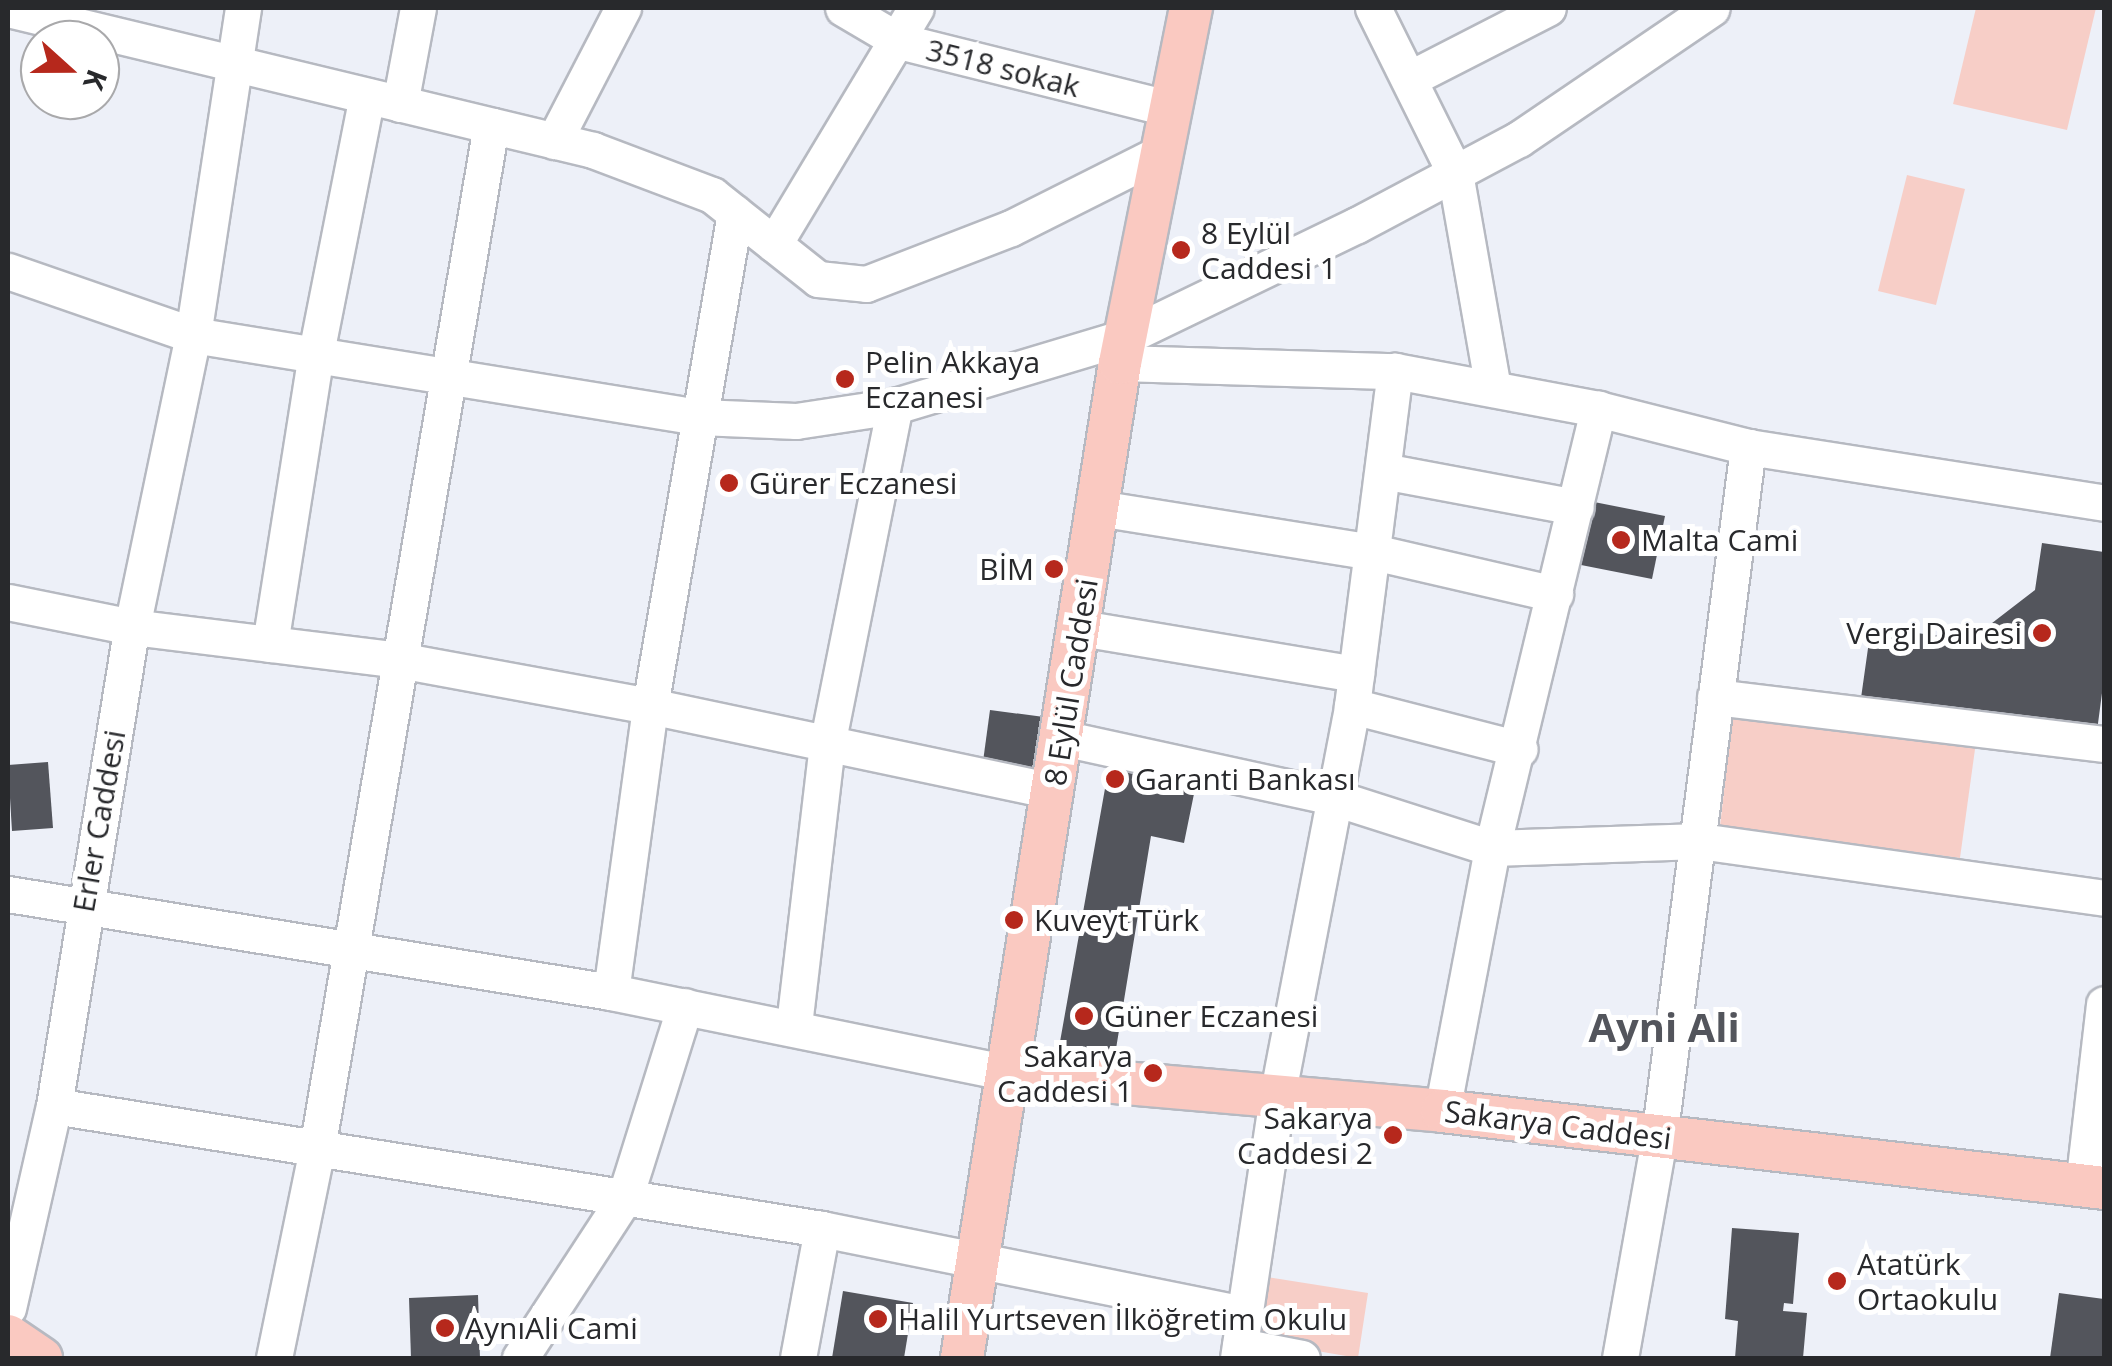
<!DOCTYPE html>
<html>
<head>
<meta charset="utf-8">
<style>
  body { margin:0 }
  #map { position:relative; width:2112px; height:1366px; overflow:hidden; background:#edf0f8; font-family:"Open Sans",sans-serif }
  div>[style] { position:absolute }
  .green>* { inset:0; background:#f7cec7 }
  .building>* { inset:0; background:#53555c }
  .roads { filter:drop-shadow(2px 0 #b6b9c1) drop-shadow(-2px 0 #b6b9c1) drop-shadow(0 2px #b6b9c1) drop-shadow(0 -2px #b6b9c1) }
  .minor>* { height:35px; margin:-17.5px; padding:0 17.5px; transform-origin:17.5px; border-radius:17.5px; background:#fff }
  .major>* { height:42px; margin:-21px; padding:0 21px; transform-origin:21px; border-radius:21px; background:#fac9c1 }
  .dots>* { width:28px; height:28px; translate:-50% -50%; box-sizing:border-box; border:5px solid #fff; border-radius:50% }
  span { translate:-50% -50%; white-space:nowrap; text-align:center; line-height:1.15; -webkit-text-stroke:10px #fff; paint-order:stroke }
  .street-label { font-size:30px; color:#28292c }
  .poi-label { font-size:30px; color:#28292c }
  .left { translate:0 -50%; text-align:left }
  .right { translate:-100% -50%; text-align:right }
  .district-label { font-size:40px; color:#53555c; font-weight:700 }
  .frame { position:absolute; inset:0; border:10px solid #28292c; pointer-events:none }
  .north { position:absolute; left:20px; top:20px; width:100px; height:100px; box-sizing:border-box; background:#fff; border:2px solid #a9a9ab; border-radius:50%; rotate:111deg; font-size:28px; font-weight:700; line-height:40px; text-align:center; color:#28292c }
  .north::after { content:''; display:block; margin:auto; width:35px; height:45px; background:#b6281c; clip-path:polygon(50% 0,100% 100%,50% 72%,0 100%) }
</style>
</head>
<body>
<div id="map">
  <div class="green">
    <div style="clip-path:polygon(1976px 8px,2096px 8px,2067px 130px,1953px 104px)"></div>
    <div style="clip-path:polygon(1907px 175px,1965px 189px,1936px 305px,1878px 291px)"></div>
    <div style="clip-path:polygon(1733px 713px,1976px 742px,1960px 858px,1720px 826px)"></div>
    <div style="clip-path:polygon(1261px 1276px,1368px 1293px,1358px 1358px,1258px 1341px)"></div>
  </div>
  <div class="building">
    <div style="clip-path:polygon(1589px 501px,1665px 516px,1652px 579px,1576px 564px)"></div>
    <div style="clip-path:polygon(2042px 543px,2104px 552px,2104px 678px,2097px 731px,1861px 698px,1871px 627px,1970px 640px,2035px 590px)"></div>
    <div style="clip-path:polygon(990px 710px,1044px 717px,1035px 777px,982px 769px)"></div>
    <div style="clip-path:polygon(48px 762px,53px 828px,12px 831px,8px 765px)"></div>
    <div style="clip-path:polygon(1109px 766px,1196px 784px,1184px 843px,1151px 836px,1114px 1061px,1058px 1053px)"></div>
    <div style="clip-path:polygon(1732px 1228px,1799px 1233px,1793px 1304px,1784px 1303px,1783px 1311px,1807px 1313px,1803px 1358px,1735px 1358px,1738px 1321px,1725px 1319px)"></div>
    <div style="clip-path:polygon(843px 1291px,913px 1303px,904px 1358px,832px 1358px)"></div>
    <div style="clip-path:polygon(2059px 1293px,2104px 1299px,2104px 1358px,2050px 1358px)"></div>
    <div style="clip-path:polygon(478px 1295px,480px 1358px,411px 1358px,409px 1298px)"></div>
  </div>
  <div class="roads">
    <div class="minor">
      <div style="left:843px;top:8px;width:65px;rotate:30.5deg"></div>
      <div style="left:899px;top:41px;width:280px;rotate:14deg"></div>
      <div style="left:1373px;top:8px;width:184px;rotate:63.6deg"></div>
      <div style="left:1455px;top:173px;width:219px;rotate:80deg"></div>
      <div style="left:8px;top:9px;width:602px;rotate:13.55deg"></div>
      <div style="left:593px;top:150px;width:127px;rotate:20.7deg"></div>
      <div style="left:712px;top:195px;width:135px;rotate:38.4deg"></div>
      <div style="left:818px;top:279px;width:48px;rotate:5.9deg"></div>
      <div style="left:866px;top:284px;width:155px;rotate:-21.1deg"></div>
      <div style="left:1011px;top:228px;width:171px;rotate:-26.7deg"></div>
      <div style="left:1409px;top:79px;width:156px;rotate:-27.1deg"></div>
      <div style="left:400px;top:104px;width:98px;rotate:-79.4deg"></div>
      <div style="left:554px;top:141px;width:150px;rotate:-62.6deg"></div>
      <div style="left:774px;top:244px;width:275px;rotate:-59deg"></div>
      <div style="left:8px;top:271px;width:196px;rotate:19.1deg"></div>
      <div style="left:193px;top:335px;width:513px;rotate:9.21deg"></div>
      <div style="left:699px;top:417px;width:97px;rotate:2.4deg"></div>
      <div style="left:796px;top:421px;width:100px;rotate:-8.6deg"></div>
      <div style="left:895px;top:406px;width:240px;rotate:-16.7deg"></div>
      <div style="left:1125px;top:337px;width:258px;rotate:-25.8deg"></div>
      <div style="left:1357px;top:225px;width:183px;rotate:-28deg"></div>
      <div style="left:1519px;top:139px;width:233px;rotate:-34.2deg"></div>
      <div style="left:1120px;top:363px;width:275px;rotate:1.7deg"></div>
      <div style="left:1395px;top:371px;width:207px;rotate:10.6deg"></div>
      <div style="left:1598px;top:409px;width:155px;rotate:14.2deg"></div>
      <div style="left:1748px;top:447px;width:360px;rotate:8.9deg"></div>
      <div style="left:1383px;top:471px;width:196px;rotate:10.6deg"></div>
      <div style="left:1098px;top:508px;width:278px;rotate:9.1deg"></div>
      <div style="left:1373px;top:552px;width:187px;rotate:13deg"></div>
      <div style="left:8px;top:602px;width:126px;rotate:11.4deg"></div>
      <div style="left:132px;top:627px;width:269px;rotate:7deg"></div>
      <div style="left:399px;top:660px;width:255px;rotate:10.4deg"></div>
      <div style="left:650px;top:706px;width:413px;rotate:11.9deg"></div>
      <div style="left:1080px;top:628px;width:280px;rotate:9.5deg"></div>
      <div style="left:270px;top:644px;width:295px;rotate:-81deg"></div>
      <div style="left:316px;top:353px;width:262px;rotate:-78.8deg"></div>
      <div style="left:1715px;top:697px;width:392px;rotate:6.9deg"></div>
      <div style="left:1352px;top:706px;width:173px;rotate:14.4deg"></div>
      <div style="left:1062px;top:738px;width:276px;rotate:12.3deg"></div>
      <div style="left:1332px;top:797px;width:168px;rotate:17.7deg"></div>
      <div style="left:1492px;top:848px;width:208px;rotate:-1.9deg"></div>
      <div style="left:1700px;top:841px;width:408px;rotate:8deg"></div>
      <div style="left:8px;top:894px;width:611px;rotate:9.23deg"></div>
      <div style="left:611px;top:992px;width:407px;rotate:11.5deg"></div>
      <div style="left:611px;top:992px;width:289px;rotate:-82.2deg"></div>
      <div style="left:650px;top:706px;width:500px;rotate:-80.22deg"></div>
      <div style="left:794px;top:1025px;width:282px;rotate:-83.3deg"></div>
      <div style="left:827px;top:745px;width:346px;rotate:-78.7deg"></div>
      <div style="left:54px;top:1106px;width:778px;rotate:9.1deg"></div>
      <div style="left:822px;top:1229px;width:431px;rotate:11.4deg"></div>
      <div style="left:1442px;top:1111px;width:268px;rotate:-79.2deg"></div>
      <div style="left:1492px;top:848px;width:452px;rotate:-76.4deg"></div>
      <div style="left:2083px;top:1186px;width:183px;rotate:-83.4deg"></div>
      <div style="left:8px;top:1308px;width:207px;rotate:-77.2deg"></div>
      <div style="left:54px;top:1106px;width:485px;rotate:-80.8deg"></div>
      <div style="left:132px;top:627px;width:298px;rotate:-78.2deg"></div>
      <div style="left:193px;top:335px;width:331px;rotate:-81.3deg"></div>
      <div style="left:1240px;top:1346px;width:63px;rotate:11deg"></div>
      <div style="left:274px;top:1358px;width:213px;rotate:-78.4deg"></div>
      <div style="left:317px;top:1149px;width:1038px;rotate:-80.35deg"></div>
      <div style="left:520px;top:1358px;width:192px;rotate:-56.9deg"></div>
      <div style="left:625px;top:1197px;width:200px;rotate:-72.6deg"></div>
      <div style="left:798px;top:1358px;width:131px;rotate:-79.5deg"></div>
      <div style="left:1238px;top:1358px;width:264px;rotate:-81.5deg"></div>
      <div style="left:1277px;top:1097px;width:398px;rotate:-79.1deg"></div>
      <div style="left:1352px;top:706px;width:338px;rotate:-82.7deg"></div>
      <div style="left:1620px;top:1358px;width:223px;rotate:-79.9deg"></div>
      <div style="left:1659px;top:1138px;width:697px;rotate:-82.66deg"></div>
    </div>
    <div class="major">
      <div style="left:1010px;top:1073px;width:434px;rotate:5deg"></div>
      <div style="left:1442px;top:1111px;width:666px;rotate:6.63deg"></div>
      <div style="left:8px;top:1336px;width:40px;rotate:34deg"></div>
      <div style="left:962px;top:1358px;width:1007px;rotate:-80.98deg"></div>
      <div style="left:1120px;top:363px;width:362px;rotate:-78.7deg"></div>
    </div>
  </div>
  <div class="dots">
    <div style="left:1181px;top:250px;background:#b6281c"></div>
    <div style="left:845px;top:379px;background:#b6281c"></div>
    <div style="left:729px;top:483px;background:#b6281c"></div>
    <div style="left:1621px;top:540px;background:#b6281c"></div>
    <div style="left:1054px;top:569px;background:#b6281c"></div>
    <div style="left:2042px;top:633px;background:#b6281c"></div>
    <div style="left:1115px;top:779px;background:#b6281c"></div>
    <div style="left:1014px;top:920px;background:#b6281c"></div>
    <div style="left:1084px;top:1016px;background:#b6281c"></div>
    <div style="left:1153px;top:1073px;background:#b6281c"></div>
    <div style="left:1393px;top:1135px;background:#b6281c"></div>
    <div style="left:1837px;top:1281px;background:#b6281c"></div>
    <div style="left:878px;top:1319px;background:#b6281c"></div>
    <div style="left:445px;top:1328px;background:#b6281c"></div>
  </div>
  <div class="street-label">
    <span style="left:1003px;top:68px;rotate:14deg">3518 sokak</span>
    <span style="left:1071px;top:682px;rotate:-81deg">8 Eylül Caddesi</span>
    <span style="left:99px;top:821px;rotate:-80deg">Erler Caddesi</span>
    <span style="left:1558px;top:1125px;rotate:7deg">Sakarya Caddesi</span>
  </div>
  <div class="poi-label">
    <span class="left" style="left:1201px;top:250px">8 Eylül<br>Caddesi 1</span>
    <span class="left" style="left:865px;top:379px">Pelin Akkaya<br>Eczanesi</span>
    <span class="left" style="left:749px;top:483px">Gürer Eczanesi</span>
    <span class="left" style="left:1641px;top:540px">Malta Cami</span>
    <span class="right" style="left:1034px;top:569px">BİM</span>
    <span class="right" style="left:2022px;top:633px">Vergi Dairesi</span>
    <span class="left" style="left:1135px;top:779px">Garanti Bankası</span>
    <span class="left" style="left:1034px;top:920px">Kuveyt Türk</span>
    <span class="left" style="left:1104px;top:1016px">Güner Eczanesi</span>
    <span class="right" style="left:1133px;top:1073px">Sakarya<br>Caddesi 1</span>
    <span class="right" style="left:1373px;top:1135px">Sakarya<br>Caddesi 2</span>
    <span class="left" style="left:1857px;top:1281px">Atatürk<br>Ortaokulu</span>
    <span class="left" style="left:898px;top:1319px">Halil Yurtseven İlköğretim Okulu</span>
    <span class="left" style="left:465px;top:1328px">AynıAli Cami</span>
  </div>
  <div class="district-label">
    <span style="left:1664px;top:1027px">Ayni Ali</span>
  </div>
  <div class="frame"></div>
  <div class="north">K</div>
</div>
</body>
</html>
